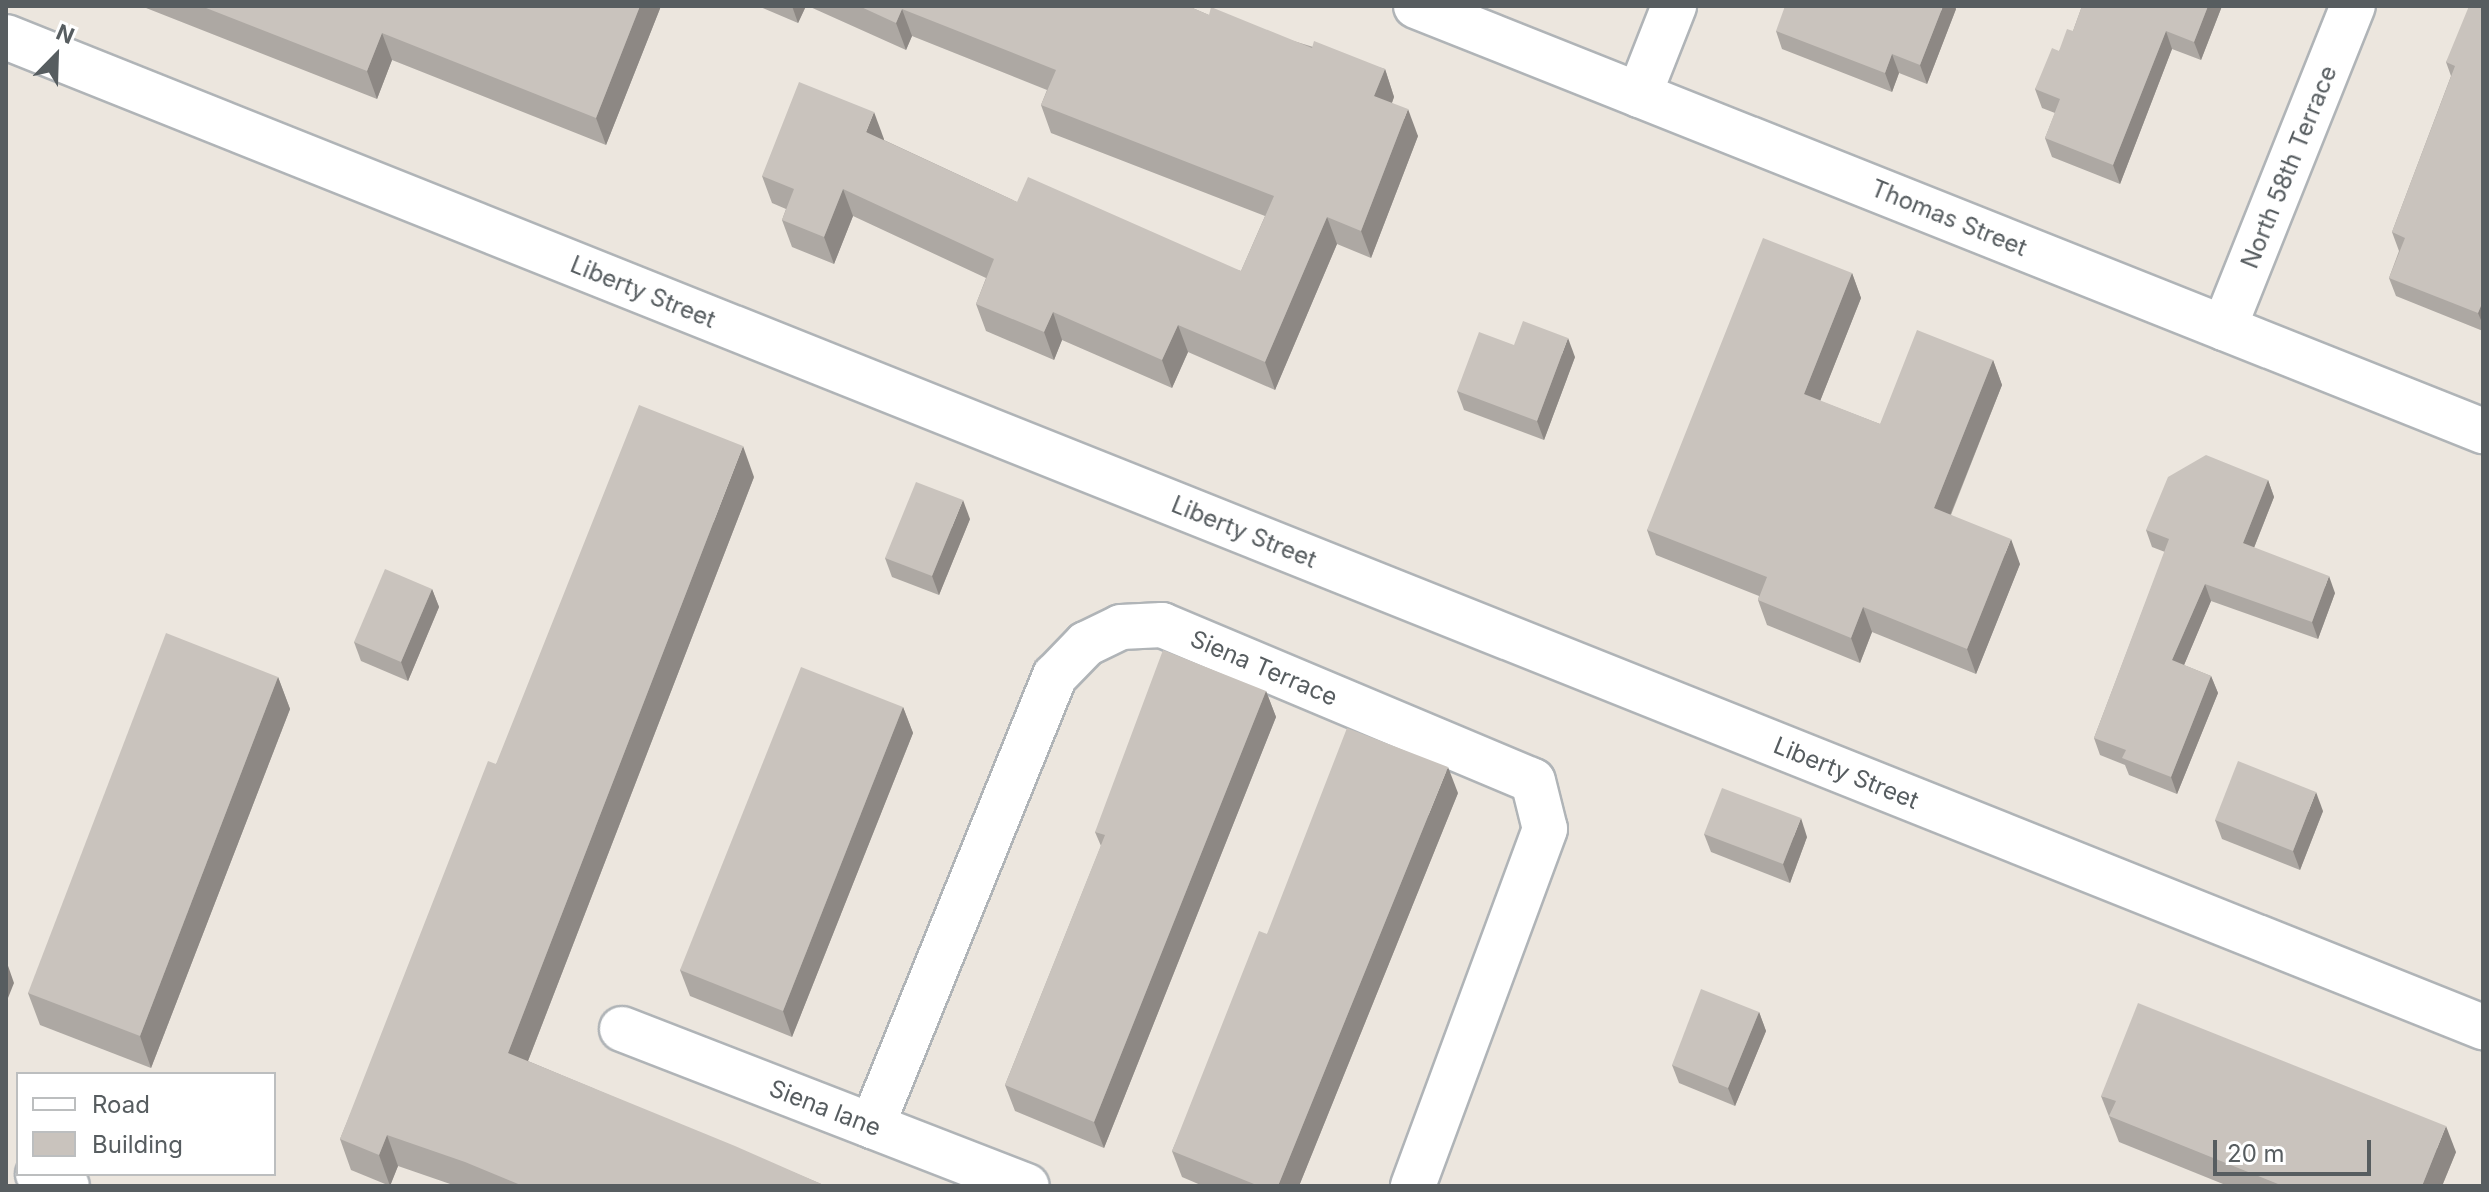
<!DOCTYPE html>
<html>
<head>
<meta charset="utf-8">
<style>
  body { margin:0 }
  #map { position:relative; width:2489px; height:1192px; overflow:hidden; background:#ece6de; font-family:Inter,sans-serif }
  div>[style] { position:absolute }
  .roads { filter:drop-shadow(2px 0 #b0b4b7) drop-shadow(-2px 0 #b0b4b7) drop-shadow(0 2px #b0b4b7) drop-shadow(0 -2px #b0b4b7) }
  .minor>* { height:44px; margin:-22px; padding:0 22px; transform-origin:22px; border-radius:22px; background:#fff }
  .wall>* { inset:0; background:#ada8a3 }
  .shaded-wall>* { inset:0; background:#8d8884 }
  .building>* { inset:0; background:#c9c3bd }
  span { translate:-50% -50%; white-space:nowrap; text-align:center; line-height:1.15; -webkit-text-stroke:6px #fff; paint-order:stroke }
  .street-label { font-size:24px; color:#575d60 }
  .frame { position:absolute; inset:0; border:8px solid #575d60; pointer-events:none }
  .legend { position:absolute; left:16px; top:1072px; width:260px; height:104px; box-sizing:border-box; background:#fff; border:2px solid #bcbebf; margin:0; padding:10px 14px; list-style:none; font-size:24px; color:#575d60 }
  .legend li { display:flex; align-items:center; gap:16px; height:40px }
  .legend b { width:40px; border:2px solid #bcbebf }
  .north { position:absolute; left:16px; top:16px; width:80px; height:80px; -webkit-text-stroke:6px #fff; paint-order:stroke; rotate:23deg; font-size:22px; font-weight:700; line-height:32px; text-align:center; color:#575d60 }
  .north::after { content:''; display:block; margin:auto; width:28px; height:36px; background:#575d60; clip-path:polygon(50% 0,100% 100%,50% 72%,0 100%) }
  .scale { position:absolute; left:2213px; top:1140px; width:158px; height:36px; box-sizing:border-box; border:4px solid #575d60; border-top:0; padding-left:10px; font-size:24px; line-height:28px; white-space:nowrap; color:#575d60; -webkit-text-stroke:6px #fff; paint-order:stroke }
</style>
</head>
<body>
<div id="map">
  <div class="roads">
    <div class="minor">
      <div style="left:1416px;top:6px;width:1149px;rotate:21.72deg"></div>
      <div style="left:6px;top:37px;width:2668px;rotate:21.79deg"></div>
      <div style="left:1639px;top:95px;width:96px;rotate:-68.5deg"></div>
      <div style="left:2224px;top:328px;width:347px;rotate:-68.2deg"></div>
      <div style="left:622px;top:1029px;width:434px;rotate:21.2deg"></div>
      <div style="left:872px;top:1126px;width:486px;rotate:-67.9deg"></div>
      <div style="left:1055px;top:676px;width:45px;rotate:-45.9deg"></div>
      <div style="left:1086px;top:644px;width:39px;rotate:-26deg"></div>
      <div style="left:1121px;top:627px;width:41px;rotate:-2.8deg"></div>
      <div style="left:1162px;top:625px;width:402px;rotate:22.8deg"></div>
      <div style="left:1533px;top:781px;width:49px;rotate:76deg"></div>
      <div style="left:1545px;top:829px;width:381px;rotate:110.3deg"></div>
      <div style="left:38px;top:1174px;width:31px;rotate:22deg"></div>
    </div>
  </div>
  <div class="wall">
    <div style="clip-path:polygon(141px 6px,661px 6px,606px 145px,392px 60px,377px 99px)"></div>
    <div style="clip-path:polygon(758px 6px,806px 6px,798px 23px)"></div>
    <div style="clip-path:polygon(808px 6px,1188px 6px,1209px 15px,1385px 69px,1394px 97px,1392px 103px,1418px 136px,1371px 258px,1337px 244px,1275px 390px,1188px 352px,1172px 388px,1062px 340px,1054px 360px,986px 331px,976px 304px,986px 278px,853px 216px,834px 264px,792px 247px,782px 220px,786px 209px,772px 203px,762px 176px,884px 139px,884px 140px,1017px 202px,1241px 271px,1265px 216px,1051px 133px,1041px 105px,1047px 90px,912px 36px,906px 50px)"></div>
    <div style="clip-path:polygon(2082px 6px,2222px 6px,2201px 60px,2172px 49px,2120px 184px,2052px 157px,2045px 138px,2055px 113px,2042px 108px,2035px 89px,2059px 51px,2073px 31px)"></div>
    <div style="clip-path:polygon(2483px 6px,2483px 331px,2396px 296px,2389px 278px,2399px 251px,2392px 232px,2451px 76px,2446px 62px)"></div>
    <div style="clip-path:polygon(1956px 9px,1927px 84px,1899px 73px,1892px 92px,1782px 49px,1776px 31px)"></div>
    <div style="clip-path:polygon(1852px 273px,1861px 298px,1820px 401px,1880px 424px,1993px 360px,2002px 385px,1951px 515px,2020px 564px,1976px 674px,1872px 632px,1860px 663px,1767px 625px,1758px 600px,1759px 596px,1656px 555px,1647px 530px)"></div>
    <div style="clip-path:polygon(1514px 345px,1575px 357px,1544px 440px,1464px 410px,1457px 391px)"></div>
    <div style="clip-path:polygon(754px 477px,528px 1061px,826px 1186px,456px 1186px,398px 1166px,390px 1186px,351px 1170px,340px 1139px,496px 764px)"></div>
    <div style="clip-path:polygon(2268px 480px,2274px 497px,2254px 548px,2335px 593px,2318px 639px,2211px 601px,2184px 665px,2211px 676px,2218px 693px,2177px 794px,2129px 775px,2125px 765px,2100px 755px,2094px 738px,2165px 552px,2152px 547px,2146px 530px)"></div>
    <div style="clip-path:polygon(970px 519px,939px 595px,892px 577px,885px 558px)"></div>
    <div style="clip-path:polygon(432px 589px,439px 607px,408px 681px,361px 661px,354px 642px)"></div>
    <div style="clip-path:polygon(278px 677px,290px 709px,151px 1068px,40px 1025px,28px 993px)"></div>
    <div style="clip-path:polygon(1266px 691px,1276px 717px,1104px 1148px,1015px 1111px,1005px 1085px,1101px 846px,1095px 832px)"></div>
    <div style="clip-path:polygon(903px 707px,913px 733px,792px 1037px,690px 996px,680px 970px)"></div>
    <div style="clip-path:polygon(1458px 793px,1299px 1186px,1203px 1186px,1182px 1177px,1172px 1151px,1267px 934px)"></div>
    <div style="clip-path:polygon(2323px 811px,2300px 870px,2222px 839px,2215px 820px)"></div>
    <div style="clip-path:polygon(1704px 834px,1807px 837px,1790px 883px,1711px 852px)"></div>
    <div style="clip-path:polygon(1759px 1012px,1766px 1031px,1735px 1106px,1679px 1083px,1672px 1065px)"></div>
    <div style="clip-path:polygon(2101px 1096px,2456px 1152px,2442px 1186px,2228px 1186px,2119px 1142px)"></div>
  </div>
  <div class="shaded-wall">
    <div style="clip-path:polygon(640px 6px,661px 6px,606px 145px,596px 118px)"></div>
    <div style="clip-path:polygon(792px 6px,806px 6px,798px 23px)"></div>
    <div style="clip-path:polygon(1943px 6px,1955px 6px,1956px 9px,1927px 84px,1920px 65px)"></div>
    <div style="clip-path:polygon(2208px 6px,2222px 6px,2201px 60px,2194px 42px)"></div>
    <div style="clip-path:polygon(902px 9px,912px 36px,906px 50px,896px 23px)"></div>
    <div style="clip-path:polygon(2166px 31px,2172px 49px,2120px 184px,2113px 165px)"></div>
    <div style="clip-path:polygon(382px 33px,392px 60px,377px 99px,367px 71px)"></div>
    <div style="clip-path:polygon(1892px 54px,1899px 73px,1892px 92px,1885px 73px)"></div>
    <div style="clip-path:polygon(1385px 69px,1394px 97px,1384px 124px,1374px 96px)"></div>
    <div style="clip-path:polygon(1408px 109px,1418px 136px,1371px 258px,1361px 231px)"></div>
    <div style="clip-path:polygon(874px 112px,884px 139px,876px 159px,866px 132px)"></div>
    <div style="clip-path:polygon(843px 189px,853px 216px,834px 264px,824px 237px)"></div>
    <div style="clip-path:polygon(1327px 217px,1337px 244px,1275px 390px,1265px 362px)"></div>
    <div style="clip-path:polygon(1852px 273px,1861px 298px,1813px 419px,1804px 394px)"></div>
    <div style="clip-path:polygon(2483px 301px,2483px 325px,2478px 313px)"></div>
    <div style="clip-path:polygon(1053px 312px,1062px 340px,1054px 360px,1044px 332px)"></div>
    <div style="clip-path:polygon(1178px 325px,1188px 352px,1172px 388px,1162px 360px)"></div>
    <div style="clip-path:polygon(1568px 338px,1575px 357px,1544px 440px,1537px 421px)"></div>
    <div style="clip-path:polygon(1993px 360px,2002px 385px,1943px 533px,1934px 508px)"></div>
    <div style="clip-path:polygon(743px 446px,754px 477px,519px 1084px,508px 1053px)"></div>
    <div style="clip-path:polygon(2268px 480px,2274px 497px,2249px 560px,2243px 543px)"></div>
    <div style="clip-path:polygon(963px 500px,970px 519px,939px 595px,932px 576px)"></div>
    <div style="clip-path:polygon(2011px 539px,2020px 564px,1976px 674px,1967px 649px)"></div>
    <div style="clip-path:polygon(2329px 576px,2335px 593px,2318px 639px,2312px 622px)"></div>
    <div style="clip-path:polygon(2205px 584px,2211px 601px,2179px 677px,2172px 660px)"></div>
    <div style="clip-path:polygon(432px 589px,439px 607px,408px 681px,401px 662px)"></div>
    <div style="clip-path:polygon(1863px 607px,1872px 632px,1860px 663px,1851px 638px)"></div>
    <div style="clip-path:polygon(2211px 676px,2218px 693px,2177px 794px,2171px 777px)"></div>
    <div style="clip-path:polygon(278px 677px,290px 709px,151px 1068px,140px 1036px)"></div>
    <div style="clip-path:polygon(1266px 691px,1276px 717px,1104px 1148px,1094px 1122px)"></div>
    <div style="clip-path:polygon(903px 707px,913px 733px,792px 1037px,783px 1011px)"></div>
    <div style="clip-path:polygon(1448px 767px,1458px 793px,1299px 1186px,1278px 1186px)"></div>
    <div style="clip-path:polygon(2316px 792px,2323px 811px,2300px 870px,2293px 851px)"></div>
    <div style="clip-path:polygon(1801px 818px,1807px 837px,1790px 883px,1783px 864px)"></div>
    <div style="clip-path:polygon(6px 960px,14px 983px,6px 1003px)"></div>
    <div style="clip-path:polygon(1759px 1012px,1766px 1031px,1735px 1106px,1728px 1088px)"></div>
    <div style="clip-path:polygon(2446px 1126px,2456px 1152px,2442px 1186px,2422px 1186px)"></div>
    <div style="clip-path:polygon(387px 1135px,398px 1166px,390px 1186px,379px 1155px)"></div>
  </div>
  <div class="building">
    <div style="clip-path:polygon(201px 6px,640px 6px,596px 118px,382px 33px,367px 71px)"></div>
    <div style="clip-path:polygon(859px 6px,1188px 6px,1209px 15px,1211px 7px,1312px 48px,1314px 41px,1385px 69px,1374px 96px,1408px 109px,1361px 231px,1327px 217px,1265px 362px,1178px 325px,1162px 360px,1053px 312px,1044px 332px,976px 304px,994px 259px,843px 189px,824px 237px,782px 220px,794px 189px,762px 176px,799px 82px,874px 112px,866px 132px,1017px 202px,1028px 177px,1241px 271px,1274px 196px,1041px 105px,1056px 70px,902px 9px,896px 23px)"></div>
    <div style="clip-path:polygon(1785px 6px,1943px 6px,1920px 65px,1892px 54px,1885px 73px,1776px 31px)"></div>
    <div style="clip-path:polygon(2082px 6px,2208px 6px,2194px 42px,2166px 31px,2113px 165px,2045px 138px,2060px 99px,2035px 89px,2052px 48px,2059px 51px,2067px 29px,2073px 31px)"></div>
    <div style="clip-path:polygon(2469px 6px,2483px 6px,2483px 301px,2478px 313px,2389px 278px,2405px 238px,2392px 232px,2455px 66px,2446px 62px)"></div>
    <div style="clip-path:polygon(1763px 238px,1852px 273px,1804px 394px,1880px 424px,1917px 330px,1993px 360px,1934px 508px,2011px 539px,1967px 649px,1863px 607px,1851px 638px,1758px 600px,1767px 577px,1647px 530px)"></div>
    <div style="clip-path:polygon(1523px 321px,1568px 338px,1537px 421px,1457px 391px,1479px 332px,1514px 345px)"></div>
    <div style="clip-path:polygon(639px 405px,743px 446px,508px 1053px,735px 1146px,826px 1186px,523px 1186px,465px 1162px,387px 1135px,379px 1155px,340px 1139px,488px 761px,496px 764px)"></div>
    <div style="clip-path:polygon(2206px 455px,2268px 480px,2243px 543px,2329px 576px,2312px 622px,2205px 584px,2172px 660px,2211px 676px,2171px 777px,2122px 758px,2126px 750px,2094px 738px,2169px 539px,2146px 530px,2168px 477px)"></div>
    <div style="clip-path:polygon(916px 482px,963px 500px,932px 576px,885px 558px)"></div>
    <div style="clip-path:polygon(385px 569px,432px 589px,401px 662px,354px 642px)"></div>
    <div style="clip-path:polygon(166px 633px,278px 677px,140px 1036px,28px 993px)"></div>
    <div style="clip-path:polygon(1163px 650px,1266px 691px,1094px 1122px,1005px 1085px,1105px 835px,1095px 832px)"></div>
    <div style="clip-path:polygon(801px 667px,903px 707px,783px 1011px,680px 970px)"></div>
    <div style="clip-path:polygon(1347px 728px,1448px 767px,1278px 1186px,1259px 1186px,1172px 1151px,1259px 931px,1267px 934px)"></div>
    <div style="clip-path:polygon(2238px 761px,2316px 792px,2293px 851px,2215px 820px)"></div>
    <div style="clip-path:polygon(1722px 788px,1801px 818px,1783px 864px,1704px 834px)"></div>
    <div style="clip-path:polygon(1701px 989px,1759px 1012px,1728px 1088px,1672px 1065px)"></div>
    <div style="clip-path:polygon(2138px 1003px,2446px 1126px,2422px 1186px,2283px 1186px,2109px 1116px,2116px 1101px,2101px 1096px)"></div>
  </div>
  <div class="street-label">
    <span style="left:2289px;top:167px;rotate:-68deg">North 58th Terrace</span>
    <span style="left:1949px;top:218px;rotate:22deg">Thomas Street</span>
    <span style="left:643px;top:292px;rotate:22deg">Liberty Street</span>
    <span style="left:1244px;top:532px;rotate:22deg">Liberty Street</span>
    <span style="left:1264px;top:668px;rotate:23deg">Siena Terrace</span>
    <span style="left:1846px;top:773px;rotate:22deg">Liberty Street</span>
    <span style="left:825px;top:1108px;rotate:21deg">Siena lane</span>
  </div>
  <div class="frame"></div>
  <ul class="legend">
  <li><b style="height:10px;background:#fff"></b>Road</li>
  <li><b style="height:22px;background:#c9c3bd"></b>Building</li>
  </ul>
  <div class="north">N</div>
  <div class="scale">20 m</div>
</div>
</body>
</html>
